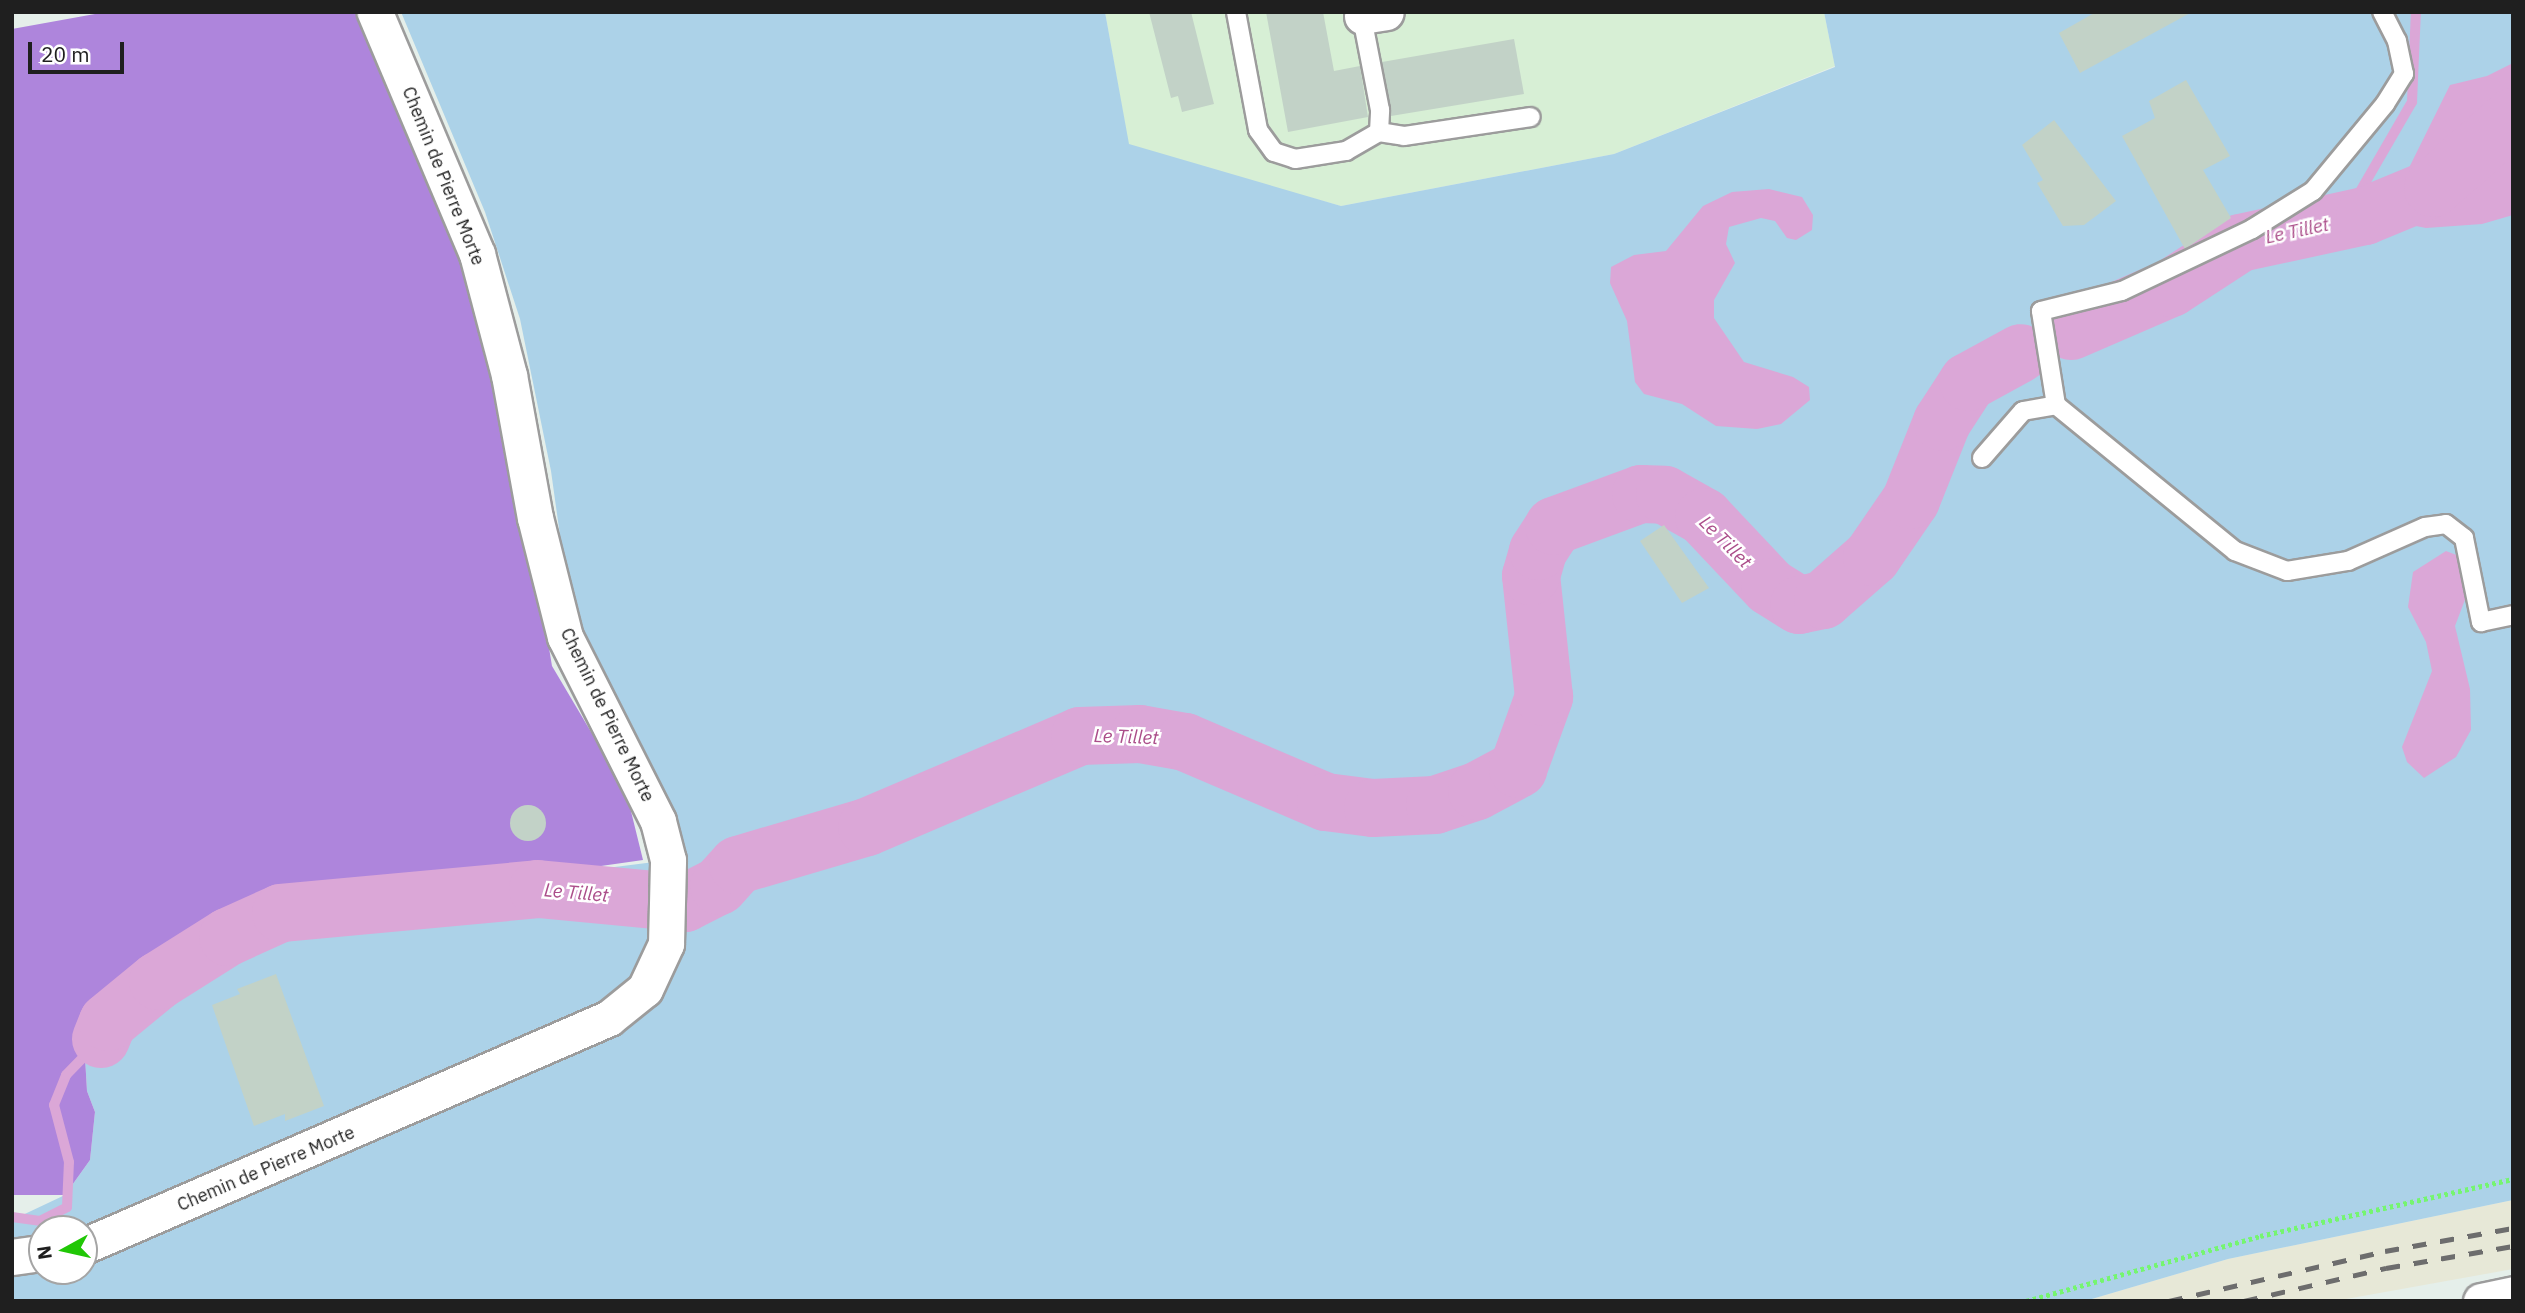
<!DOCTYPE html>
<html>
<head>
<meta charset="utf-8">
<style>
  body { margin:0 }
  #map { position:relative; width:2525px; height:1313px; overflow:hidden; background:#e5efea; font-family:"IBM Plex Sans",sans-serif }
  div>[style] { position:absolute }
  .commercial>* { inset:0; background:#d7efd5 }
  .industrial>* { inset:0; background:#e7e8d7 }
  .grass>* { inset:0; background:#acd2e8 }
  .pitch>* { inset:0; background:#ae85dc }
  .water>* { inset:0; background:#dba7d7 }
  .stream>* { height:10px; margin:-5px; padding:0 5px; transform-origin:5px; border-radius:5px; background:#dba7d7 }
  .river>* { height:58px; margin:-29px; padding:0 29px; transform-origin:29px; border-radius:29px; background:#dba7d7 }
  .building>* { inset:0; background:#c2d2c7 }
  .round { border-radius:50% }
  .path>* { height:4.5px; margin-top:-2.25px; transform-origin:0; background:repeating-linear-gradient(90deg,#75f570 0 3.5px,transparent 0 7px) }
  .roads { filter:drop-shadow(2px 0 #9c9c9c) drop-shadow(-2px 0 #9c9c9c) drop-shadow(0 2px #9c9c9c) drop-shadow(0 -2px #9c9c9c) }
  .lane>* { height:18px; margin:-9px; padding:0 9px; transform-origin:9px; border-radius:9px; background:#fff }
  .street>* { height:35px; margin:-17.5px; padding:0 17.5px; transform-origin:17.5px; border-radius:17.5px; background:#fff }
  .rail>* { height:5px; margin-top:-2.5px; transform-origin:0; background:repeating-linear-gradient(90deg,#6d6d6d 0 14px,transparent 0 28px) }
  span { translate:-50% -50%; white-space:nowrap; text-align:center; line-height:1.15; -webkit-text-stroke:5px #fff; paint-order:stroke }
  .street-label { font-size:18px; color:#1f1f1f }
  .water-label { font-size:19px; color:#ab4e8a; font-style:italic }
  .frame { position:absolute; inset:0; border:14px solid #1f1f1f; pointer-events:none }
  .north { position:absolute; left:28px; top:1215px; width:70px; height:70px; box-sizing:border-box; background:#fff; border:2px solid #a5a5a5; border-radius:50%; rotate:262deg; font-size:19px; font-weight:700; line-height:28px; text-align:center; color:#1f1f1f }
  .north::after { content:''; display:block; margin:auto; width:24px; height:32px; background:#21c706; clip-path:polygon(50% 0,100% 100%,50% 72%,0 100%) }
  .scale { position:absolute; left:28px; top:42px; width:96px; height:32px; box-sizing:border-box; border:4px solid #1f1f1f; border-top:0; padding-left:9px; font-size:21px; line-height:24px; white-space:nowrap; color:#1f1f1f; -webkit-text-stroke:5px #fff; paint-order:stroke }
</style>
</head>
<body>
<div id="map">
  <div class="commercial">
    <div style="clip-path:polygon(1105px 12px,1824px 12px,1835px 66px,1614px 154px,1341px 206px,1129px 148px)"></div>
  </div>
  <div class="industrial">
    <div style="clip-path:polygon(2513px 1200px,2513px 1269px,2335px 1301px,2085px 1301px,2228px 1259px)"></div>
  </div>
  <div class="grass">
    <div style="clip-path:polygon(evenodd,401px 12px,1105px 12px,1129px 144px,1341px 206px,1614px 154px,1835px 67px,1824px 12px,2513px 12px,2513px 1200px,2228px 1259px,2085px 1301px,12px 1301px,12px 1220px,65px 1195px,90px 1160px,95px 1112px,87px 1091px,85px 1057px,92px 1011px,189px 941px,264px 903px,440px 889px,678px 859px,589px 661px,570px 607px,551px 471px,520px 319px,485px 212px,401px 12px,42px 1229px,84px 1229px,84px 1271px,42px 1271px,42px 1229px)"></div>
  </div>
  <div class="pitch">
    <div style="clip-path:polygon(106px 12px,365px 12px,499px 344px,552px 666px,626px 791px,643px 860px,440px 889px,264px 903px,189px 941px,92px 1011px,85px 1057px,87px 1091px,95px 1112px,90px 1160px,65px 1195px,12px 1195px,12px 29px)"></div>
  </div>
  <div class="water">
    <div style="clip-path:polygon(2513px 63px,2513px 215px,2482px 224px,2426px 228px,2365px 216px,2396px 194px,2450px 85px,2487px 76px)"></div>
    <div style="clip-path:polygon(1769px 189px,1802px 197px,1813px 215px,1812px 230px,1796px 240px,1787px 238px,1775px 221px,1761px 218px,1729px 227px,1726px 244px,1735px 263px,1714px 300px,1714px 318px,1744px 362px,1793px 377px,1809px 387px,1810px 400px,1781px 424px,1757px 429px,1716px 426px,1682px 404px,1644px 394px,1635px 382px,1627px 321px,1610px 283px,1611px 267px,1634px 255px,1666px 251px,1703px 206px,1732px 192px)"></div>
    <div style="clip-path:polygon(2446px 551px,2459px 556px,2466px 597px,2455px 626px,2470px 689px,2471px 730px,2456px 757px,2424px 778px,2407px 762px,2402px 747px,2432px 671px,2426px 642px,2408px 607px,2413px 572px)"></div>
  </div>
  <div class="stream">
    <div style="left:2343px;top:221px;width:138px;rotate:-59.9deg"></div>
    <div style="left:2412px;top:102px;width:90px;rotate:-87.5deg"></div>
    <div style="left:12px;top:1217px;width:28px;rotate:8deg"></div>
    <div style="left:40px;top:1221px;width:30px;rotate:-27deg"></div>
    <div style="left:67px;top:1207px;width:45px;rotate:-87.5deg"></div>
    <div style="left:69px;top:1162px;width:59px;rotate:-104.7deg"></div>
    <div style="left:54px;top:1105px;width:32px;rotate:-68deg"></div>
    <div style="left:66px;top:1075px;width:50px;rotate:-45.8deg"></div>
  </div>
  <div class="river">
    <div style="left:2071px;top:331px;width:109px;rotate:-23.3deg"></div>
    <div style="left:2171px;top:288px;width:82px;rotate:-33.1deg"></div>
    <div style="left:2240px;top:243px;width:128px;rotate:-12.2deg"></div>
    <div style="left:2365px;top:216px;width:74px;rotate:-22.4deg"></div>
    <div style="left:2433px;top:188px;width:107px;rotate:-41.6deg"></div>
    <div style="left:101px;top:1039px;width:18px;rotate:-68deg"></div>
    <div style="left:108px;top:1022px;width:65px;rotate:-39.4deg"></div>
    <div style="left:158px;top:981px;width:83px;rotate:-32.2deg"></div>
    <div style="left:228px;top:937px;width:58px;rotate:-24.4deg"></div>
    <div style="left:281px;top:913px;width:258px;rotate:-5.3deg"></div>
    <div style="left:538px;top:889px;width:148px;rotate:5.4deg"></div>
    <div style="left:685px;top:903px;width:38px;rotate:-27deg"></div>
    <div style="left:719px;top:886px;width:28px;rotate:-48deg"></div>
    <div style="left:738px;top:865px;width:134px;rotate:-16.4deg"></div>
    <div style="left:867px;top:827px;width:232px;rotate:-23.1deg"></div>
    <div style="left:1080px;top:736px;width:60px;rotate:-1.9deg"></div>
    <div style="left:1140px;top:734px;width:46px;rotate:10.1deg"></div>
    <div style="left:1185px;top:742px;width:153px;rotate:23.1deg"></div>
    <div style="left:1326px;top:802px;width:47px;rotate:7.3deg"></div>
    <div style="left:1373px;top:808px;width:62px;rotate:-2.8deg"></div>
    <div style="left:1435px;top:805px;width:44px;rotate:-18.4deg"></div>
    <div style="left:1477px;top:791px;width:47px;rotate:-28.2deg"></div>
    <div style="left:1518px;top:769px;width:77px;rotate:-70.1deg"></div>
    <div style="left:1544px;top:697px;width:122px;rotate:-96.1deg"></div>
    <div style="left:1531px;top:576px;width:26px;rotate:-74deg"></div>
    <div style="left:1538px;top:551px;width:30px;rotate:-57deg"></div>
    <div style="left:1554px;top:526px;width:93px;rotate:-20.2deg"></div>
    <div style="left:1641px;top:494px;width:24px;rotate:2deg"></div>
    <div style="left:1665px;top:495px;width:45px;rotate:29.4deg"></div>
    <div style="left:1704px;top:517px;width:96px;rotate:46.7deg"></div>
    <div style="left:1770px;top:587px;width:34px;rotate:32deg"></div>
    <div style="left:1799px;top:605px;width:25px;rotate:-12deg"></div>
    <div style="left:1823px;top:600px;width:65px;rotate:-41.3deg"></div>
    <div style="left:1872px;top:557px;width:69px;rotate:-55.6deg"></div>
    <div style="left:1911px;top:500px;width:84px;rotate:-68.3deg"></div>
    <div style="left:1942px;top:422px;width:48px;rotate:-57deg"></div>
    <div style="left:1968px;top:382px;width:60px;rotate:-28.7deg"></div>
  </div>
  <div class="building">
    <div style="clip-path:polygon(1149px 12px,1191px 12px,1214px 104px,1182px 112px,1178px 96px,1171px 98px)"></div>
    <div style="clip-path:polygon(1266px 12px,1323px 12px,1334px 71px,1360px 66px,1368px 117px,1288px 132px)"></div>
    <div style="clip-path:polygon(2096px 12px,2192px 12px,2080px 73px,2059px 33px)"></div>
    <div style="clip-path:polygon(1514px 39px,1524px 94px,1391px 116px,1382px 62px)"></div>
    <div style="clip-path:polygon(2186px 80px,2230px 156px,2203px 170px,2231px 218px,2185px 249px,2122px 136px,2155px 118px,2149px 101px)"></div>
    <div style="clip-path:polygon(2054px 120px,2116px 201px,2084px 225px,2063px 226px,2037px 183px,2043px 180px,2022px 145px)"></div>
    <div style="clip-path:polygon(1664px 525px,1709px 588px,1682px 603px,1640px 541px)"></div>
    <div class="round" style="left:510px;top:805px;width:36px;height:36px"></div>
    <div style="clip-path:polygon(276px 974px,324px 1106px,285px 1121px,285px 1114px,254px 1126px,212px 1005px,240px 994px,237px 989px)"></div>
  </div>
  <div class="path">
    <div style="left:2026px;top:1301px;width:243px;rotate:-15.5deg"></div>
    <div style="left:2260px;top:1236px;width:259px;rotate:-12.7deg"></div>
  </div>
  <div class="roads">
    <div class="lane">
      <div style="left:1236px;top:12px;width:120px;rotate:79.4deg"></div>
      <div style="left:1258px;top:130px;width:27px;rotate:54deg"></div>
      <div style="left:1274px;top:152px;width:22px;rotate:18deg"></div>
      <div style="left:1295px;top:159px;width:52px;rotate:-8.9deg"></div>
      <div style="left:1346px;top:151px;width:38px;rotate:-30deg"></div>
      <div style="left:1379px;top:132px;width:22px;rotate:-87deg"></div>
      <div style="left:1380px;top:110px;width:100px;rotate:-101deg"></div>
      <div style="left:1379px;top:132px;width:25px;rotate:9deg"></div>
      <div style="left:1404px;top:136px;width:128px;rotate:-8.5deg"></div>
      <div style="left:2056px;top:405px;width:95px;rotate:-99.1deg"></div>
      <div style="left:2041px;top:311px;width:83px;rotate:-13.9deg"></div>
      <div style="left:2122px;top:291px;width:144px;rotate:-25.5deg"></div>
      <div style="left:2252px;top:229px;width:72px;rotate:-31.9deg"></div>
      <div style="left:2313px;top:191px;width:113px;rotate:-50.4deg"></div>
      <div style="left:2385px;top:104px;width:36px;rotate:-58deg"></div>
      <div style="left:2404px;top:74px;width:34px;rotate:-102deg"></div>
      <div style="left:2397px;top:41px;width:33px;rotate:-117deg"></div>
      <div style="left:1982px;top:458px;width:62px;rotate:-48.9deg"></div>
      <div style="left:2023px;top:411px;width:34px;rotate:-10deg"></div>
      <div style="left:2056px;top:405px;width:231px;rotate:39.2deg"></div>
      <div style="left:2235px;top:551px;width:56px;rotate:21deg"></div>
      <div style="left:2287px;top:571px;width:62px;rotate:-9.3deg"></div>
      <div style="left:2348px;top:561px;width:84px;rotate:-23.8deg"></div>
      <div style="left:2425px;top:527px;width:21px;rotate:-8deg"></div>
      <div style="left:2446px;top:524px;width:23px;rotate:38deg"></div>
      <div style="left:2464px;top:538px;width:86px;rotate:78.6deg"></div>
      <div style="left:2481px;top:622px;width:33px;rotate:-12deg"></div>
    </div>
    <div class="street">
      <div style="left:1362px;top:16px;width:24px;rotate:-9deg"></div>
      <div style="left:84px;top:1246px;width:572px;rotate:-23.47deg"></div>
      <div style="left:609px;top:1018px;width:46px;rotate:-38.9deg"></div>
      <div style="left:645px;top:989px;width:50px;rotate:-65deg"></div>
      <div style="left:666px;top:944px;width:84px;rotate:-88.6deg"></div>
      <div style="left:668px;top:860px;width:40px;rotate:-104.4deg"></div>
      <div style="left:658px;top:821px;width:206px;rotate:-116.8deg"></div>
      <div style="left:565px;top:637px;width:123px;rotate:-104.1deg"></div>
      <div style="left:535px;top:518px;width:145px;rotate:-100.3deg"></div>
      <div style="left:509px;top:375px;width:125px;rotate:-104.8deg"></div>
      <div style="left:477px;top:254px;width:263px;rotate:-112.9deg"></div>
      <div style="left:12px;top:1257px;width:30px;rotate:-8deg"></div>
      <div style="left:2481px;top:1301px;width:33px;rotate:-12deg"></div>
    </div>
  </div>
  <div class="rail">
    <div style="left:2169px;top:1301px;width:222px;rotate:-13deg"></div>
    <div style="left:2385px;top:1251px;width:130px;rotate:-10.2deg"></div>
    <div style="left:2244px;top:1301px;width:146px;rotate:-13.1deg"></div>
    <div style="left:2386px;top:1268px;width:129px;rotate:-9.8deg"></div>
  </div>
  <div class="street-label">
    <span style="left:443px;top:176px;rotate:68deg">Chemin de Pierre Morte</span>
    <span style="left:607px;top:715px;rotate:64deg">Chemin de Pierre Morte</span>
    <span style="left:266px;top:1169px;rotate:-23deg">Chemin de Pierre Morte</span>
  </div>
  <div class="water-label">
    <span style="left:2297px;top:231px;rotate:-12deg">Le Tillet</span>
    <span style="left:1725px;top:542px;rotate:45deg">Le Tillet</span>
    <span style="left:1126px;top:737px;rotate:2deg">Le Tillet</span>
    <span style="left:576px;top:893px;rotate:5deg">Le Tillet</span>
  </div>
  <div class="frame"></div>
  <div class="north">N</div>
  <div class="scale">20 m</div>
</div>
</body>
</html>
